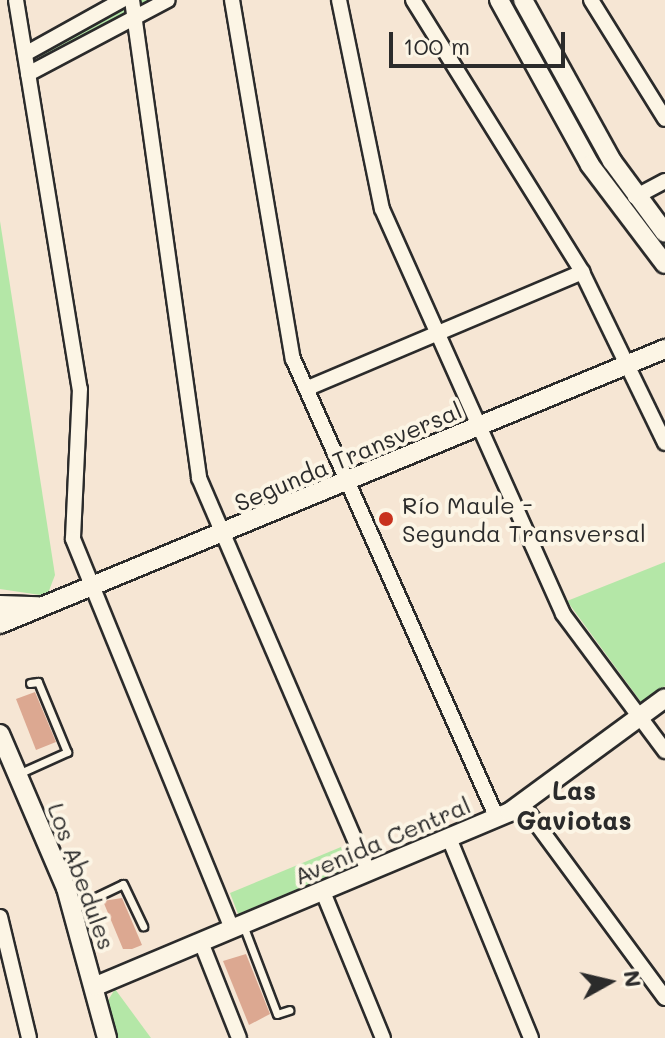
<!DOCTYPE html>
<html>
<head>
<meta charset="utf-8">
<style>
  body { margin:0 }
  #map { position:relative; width:665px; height:1038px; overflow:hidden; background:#f6e6d4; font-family:Mali,sans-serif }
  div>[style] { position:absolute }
  .green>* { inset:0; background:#b4e7a7 }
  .building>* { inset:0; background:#dca891 }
  .roads { filter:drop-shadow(2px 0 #2b2b2b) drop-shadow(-2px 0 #2b2b2b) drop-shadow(0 2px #2b2b2b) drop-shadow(0 -2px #2b2b2b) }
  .lane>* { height:7px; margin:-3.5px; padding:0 3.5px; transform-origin:3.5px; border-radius:3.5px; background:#fcf5e5 }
  .street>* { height:14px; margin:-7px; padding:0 7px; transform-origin:7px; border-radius:7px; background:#fcf5e5 }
  .secondary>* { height:18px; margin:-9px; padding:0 9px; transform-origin:9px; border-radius:9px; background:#fcf5e5 }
  .dots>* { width:22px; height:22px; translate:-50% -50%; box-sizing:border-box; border:4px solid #fcf5e5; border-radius:50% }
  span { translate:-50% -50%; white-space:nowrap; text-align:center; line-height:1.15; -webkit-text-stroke:8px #fcf5e5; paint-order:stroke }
  .street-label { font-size:24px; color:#2b2b2b }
  .poi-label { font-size:24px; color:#2b2b2b }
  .left { translate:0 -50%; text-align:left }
  .neighbourhood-label { font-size:26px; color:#2b2b2b; font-weight:700 }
  .north { position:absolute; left:569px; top:942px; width:80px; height:80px; -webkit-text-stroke:6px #fcf5e5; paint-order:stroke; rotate:82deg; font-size:22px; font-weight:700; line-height:32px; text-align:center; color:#2b2b2b }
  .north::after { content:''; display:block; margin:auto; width:28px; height:36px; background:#2b2b2b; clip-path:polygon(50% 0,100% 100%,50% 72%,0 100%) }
  .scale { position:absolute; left:389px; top:32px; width:176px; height:36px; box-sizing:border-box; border:4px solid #2b2b2b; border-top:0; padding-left:10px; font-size:24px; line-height:28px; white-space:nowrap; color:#2b2b2b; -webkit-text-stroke:6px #fcf5e5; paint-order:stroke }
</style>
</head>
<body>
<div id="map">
  <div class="green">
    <div style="clip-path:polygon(134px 0,157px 0,42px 60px,40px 49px)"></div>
    <div style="clip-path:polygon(508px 0,515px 0,665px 241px,665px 253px,599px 165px)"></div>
    <div style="clip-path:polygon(0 221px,55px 575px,47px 596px,0 589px)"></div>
    <div style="clip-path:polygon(665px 562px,665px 686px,641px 702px,567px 601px)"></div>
    <div style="clip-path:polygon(341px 847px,348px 868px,238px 914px,230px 893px)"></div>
    <div style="clip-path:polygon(115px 989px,151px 1038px,115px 1038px,107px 1002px)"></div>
  </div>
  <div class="building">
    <div style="clip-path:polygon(35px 692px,56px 742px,36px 750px,16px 699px)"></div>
    <div style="clip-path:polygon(122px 898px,142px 945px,132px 949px,123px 949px,103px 901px)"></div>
    <div style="clip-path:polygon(246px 954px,270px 1014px,249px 1025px,223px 961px)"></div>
  </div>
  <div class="roads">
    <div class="lane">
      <div style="left:18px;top:774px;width:54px;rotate:-24.2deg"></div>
      <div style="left:67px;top:752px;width:76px;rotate:-112.5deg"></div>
      <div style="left:38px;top:682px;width:8px;rotate:173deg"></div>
      <div style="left:73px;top:908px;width:55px;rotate:-25.6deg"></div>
      <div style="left:123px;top:884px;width:47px;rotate:64.5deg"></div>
      <div style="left:243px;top:925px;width:95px;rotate:69.1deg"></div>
      <div style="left:277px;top:1014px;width:13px;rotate:-18deg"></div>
    </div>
    <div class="street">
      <div style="left:16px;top:0;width:394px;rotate:80.7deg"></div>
      <div style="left:80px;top:389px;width:150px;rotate:92.7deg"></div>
      <div style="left:73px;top:539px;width:421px;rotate:67.8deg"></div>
      <div style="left:132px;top:0;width:483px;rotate:82deg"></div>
      <div style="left:199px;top:478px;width:429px;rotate:66.7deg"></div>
      <div style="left:232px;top:0;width:364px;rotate:80.4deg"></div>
      <div style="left:293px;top:359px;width:502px;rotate:66.04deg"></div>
      <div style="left:339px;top:0;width:213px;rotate:78.4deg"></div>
      <div style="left:382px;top:209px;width:444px;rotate:65.9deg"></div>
      <div style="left:563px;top:614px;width:171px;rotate:53.3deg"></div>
      <div style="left:413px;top:0;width:320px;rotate:58.1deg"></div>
      <div style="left:582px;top:272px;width:190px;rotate:64.1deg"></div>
      <div style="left:591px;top:0;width:140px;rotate:58.1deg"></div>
      <div style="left:25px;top:54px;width:111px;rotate:-29.1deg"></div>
      <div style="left:28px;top:74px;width:158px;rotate:-27.9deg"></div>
      <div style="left:635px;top:197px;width:34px;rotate:-28deg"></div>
      <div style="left:308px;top:388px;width:298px;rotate:-22.9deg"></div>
      <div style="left:522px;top:804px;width:241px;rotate:53.6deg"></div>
      <div style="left:449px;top:838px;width:216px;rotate:67.7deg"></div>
      <div style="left:323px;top:892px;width:158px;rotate:67.7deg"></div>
      <div style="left:0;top:917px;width:124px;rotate:76.5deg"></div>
      <div style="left:201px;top:942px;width:103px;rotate:68.4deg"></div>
    </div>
    <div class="secondary">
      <div style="left:499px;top:0;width:188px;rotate:61.1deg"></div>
      <div style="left:590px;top:165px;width:124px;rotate:52.9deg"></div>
      <div style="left:523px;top:0;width:184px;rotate:61.1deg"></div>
      <div style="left:612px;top:161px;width:89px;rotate:53.6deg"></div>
      <div style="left:0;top:605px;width:38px;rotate:2deg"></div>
      <div style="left:0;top:624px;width:720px;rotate:-22.47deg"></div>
      <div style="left:0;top:734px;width:168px;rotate:66.8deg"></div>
      <div style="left:66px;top:888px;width:156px;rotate:74.7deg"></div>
      <div style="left:96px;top:986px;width:449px;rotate:-22.8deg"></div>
      <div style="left:510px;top:812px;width:192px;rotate:-36.3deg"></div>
    </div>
  </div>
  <div class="dots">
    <div style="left:386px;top:519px;background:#c8321e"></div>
  </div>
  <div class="street-label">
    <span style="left:348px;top:456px;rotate:-23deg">Segunda Transversal</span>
    <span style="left:382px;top:840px;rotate:-23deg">Avenida Central</span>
    <span style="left:82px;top:876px;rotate:70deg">Los Abedules</span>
  </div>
  <div class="poi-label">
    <span class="left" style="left:402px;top:519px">Río Maule -<br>Segunda Transversal</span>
  </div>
  <div class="neighbourhood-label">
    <span style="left:574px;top:806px">Las<br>Gaviotas</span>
  </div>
  <div class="north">N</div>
  <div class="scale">100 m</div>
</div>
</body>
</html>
